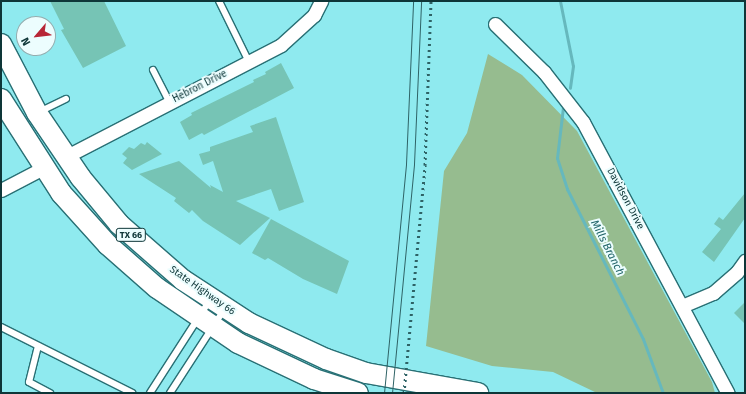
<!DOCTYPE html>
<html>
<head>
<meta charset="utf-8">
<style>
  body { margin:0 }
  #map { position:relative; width:746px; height:394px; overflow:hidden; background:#8feaef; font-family:"Fira Sans",sans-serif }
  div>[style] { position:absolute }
  .green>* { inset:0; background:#96bc8f }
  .stream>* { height:3px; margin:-1.5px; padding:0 1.5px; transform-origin:1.5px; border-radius:1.5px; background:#66b8bd }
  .building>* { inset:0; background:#76c4b5 }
  .roads { filter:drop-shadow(1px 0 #297075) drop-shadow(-1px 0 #297075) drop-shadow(0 1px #297075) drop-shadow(0 -1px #297075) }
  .lane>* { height:6px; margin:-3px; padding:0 3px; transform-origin:3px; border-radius:3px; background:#fff }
  .street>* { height:13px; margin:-6.5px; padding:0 6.5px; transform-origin:6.5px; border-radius:6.5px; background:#fff }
  .primary>* { height:20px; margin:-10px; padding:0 10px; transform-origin:10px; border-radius:10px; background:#fff }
  .tram>* { height:1px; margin:-0.5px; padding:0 0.5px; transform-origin:0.5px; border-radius:0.5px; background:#2e6265 }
  .rail>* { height:3px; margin-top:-1.5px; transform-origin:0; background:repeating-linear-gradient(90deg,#2e6265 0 2px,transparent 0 6px) }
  span { translate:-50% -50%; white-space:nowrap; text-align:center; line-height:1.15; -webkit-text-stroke:4px #ecfdfe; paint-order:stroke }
  .shield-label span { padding:1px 3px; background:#ecfdfe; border:1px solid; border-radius:3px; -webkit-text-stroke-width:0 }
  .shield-label { font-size:9px; color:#0e3638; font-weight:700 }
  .street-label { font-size:10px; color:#0e3638 }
  .water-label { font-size:11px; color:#1e6266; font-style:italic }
  .frame { position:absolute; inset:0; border:2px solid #0e3638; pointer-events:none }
  .north { position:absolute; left:16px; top:16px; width:40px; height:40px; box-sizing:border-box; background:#ecfdfe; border:1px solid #93adaf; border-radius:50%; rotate:242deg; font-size:11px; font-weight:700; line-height:16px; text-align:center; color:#0e3638 }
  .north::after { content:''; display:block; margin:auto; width:14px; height:18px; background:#b72637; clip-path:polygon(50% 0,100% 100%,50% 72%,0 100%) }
</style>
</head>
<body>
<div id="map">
  <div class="green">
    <div style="clip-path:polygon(488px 54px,522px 75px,577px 131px,712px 382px,715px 393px,597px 393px,553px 372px,492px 366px,426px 346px,444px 171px,467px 133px)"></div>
  </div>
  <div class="stream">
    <div style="left:560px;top:1px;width:66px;rotate:78.7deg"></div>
    <div style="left:573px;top:66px;width:22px;rotate:98deg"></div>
    <div style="left:563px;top:107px;width:51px;rotate:96.7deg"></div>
    <div style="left:557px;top:158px;width:33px;rotate:72deg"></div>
    <div style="left:567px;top:189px;width:168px;rotate:63.1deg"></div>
    <div style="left:643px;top:339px;width:58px;rotate:69.7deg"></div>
  </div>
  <div class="building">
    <div style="clip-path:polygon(50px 1px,104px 1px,126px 46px,83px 68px,61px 30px,64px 29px)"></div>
    <div style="clip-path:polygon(281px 63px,294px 88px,204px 135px,202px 133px,189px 140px,180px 122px,192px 115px,191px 113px,254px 82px,253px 80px,266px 74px,265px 72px)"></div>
    <div style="clip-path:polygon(276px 117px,304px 202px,279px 211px,271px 189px,236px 201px,270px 218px,240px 245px,203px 221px,192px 210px,189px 213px,174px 201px,176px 198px,139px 174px,179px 161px,211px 188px,210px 185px,223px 192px,213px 161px,203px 165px,199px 154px,210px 151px,210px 147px,253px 132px,250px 126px)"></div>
    <div style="clip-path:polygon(147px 142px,162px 154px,132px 170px,123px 163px,127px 158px,122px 154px,129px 147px,134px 149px,141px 143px,145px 145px)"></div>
    <div style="clip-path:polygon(745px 193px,745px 218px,714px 262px,702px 252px,721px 229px,714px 224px,719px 217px,723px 220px)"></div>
    <div style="clip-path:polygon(271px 219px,349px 261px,337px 294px,303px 279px,268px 258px,265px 260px,252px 253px)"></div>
    <div style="clip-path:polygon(745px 302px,745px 324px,734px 313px)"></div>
  </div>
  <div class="roads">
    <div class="lane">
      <div style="left:219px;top:1px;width:68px;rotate:63.8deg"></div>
      <div style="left:153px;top:70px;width:37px;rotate:63deg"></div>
      <div style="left:39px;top:112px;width:30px;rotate:-26deg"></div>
      <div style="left:1px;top:327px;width:147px;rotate:26.7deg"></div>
      <div style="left:38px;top:346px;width:37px;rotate:104deg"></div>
      <div style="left:29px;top:382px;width:24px;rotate:28deg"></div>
      <div style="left:150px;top:393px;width:111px;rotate:-57.2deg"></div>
      <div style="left:170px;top:393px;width:99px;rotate:-57deg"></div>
    </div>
    <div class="street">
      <div style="left:495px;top:24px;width:69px;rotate:44.4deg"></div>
      <div style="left:544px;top:72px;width:63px;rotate:52deg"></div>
      <div style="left:583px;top:122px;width:307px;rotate:61.9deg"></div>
      <div style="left:65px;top:157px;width:243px;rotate:-27.4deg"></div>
      <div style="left:281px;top:45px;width:45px;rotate:-42.3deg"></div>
      <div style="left:314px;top:15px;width:16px;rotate:-63deg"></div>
      <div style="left:1px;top:190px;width:47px;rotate:-27.6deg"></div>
      <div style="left:682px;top:306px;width:34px;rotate:-23deg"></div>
      <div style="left:713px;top:293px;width:32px;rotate:-41deg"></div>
      <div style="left:737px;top:272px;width:14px;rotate:-54deg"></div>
    </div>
    <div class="primary">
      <div style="left:1px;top:44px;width:78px;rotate:62.4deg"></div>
      <div style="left:37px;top:113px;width:78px;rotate:55.9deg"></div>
      <div style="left:81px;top:178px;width:60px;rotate:50.4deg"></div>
      <div style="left:119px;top:224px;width:85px;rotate:41.2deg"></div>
      <div style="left:183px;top:280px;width:79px;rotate:33.1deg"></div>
      <div style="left:249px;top:323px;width:85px;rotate:25.1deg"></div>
      <div style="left:326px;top:359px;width:42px;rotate:19.3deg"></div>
      <div style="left:366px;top:373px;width:114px;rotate:10.1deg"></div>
      <div style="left:1px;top:99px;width:112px;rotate:57.4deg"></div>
      <div style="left:61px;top:193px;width:70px;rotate:47.9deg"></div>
      <div style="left:108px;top:245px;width:65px;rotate:41.3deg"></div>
      <div style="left:157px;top:288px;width:98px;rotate:34.2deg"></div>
      <div style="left:238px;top:343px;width:84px;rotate:25.3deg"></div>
      <div style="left:314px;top:379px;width:46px;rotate:17.7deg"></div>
    </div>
  </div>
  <div class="tram">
    <div style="left:384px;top:393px;width:230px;rotate:-84.5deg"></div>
    <div style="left:406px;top:164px;width:163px;rotate:-87.5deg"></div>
    <div style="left:392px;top:393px;width:230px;rotate:-84.5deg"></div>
    <div style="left:414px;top:164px;width:163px;rotate:-87.5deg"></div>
  </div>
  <div class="rail">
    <div style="left:404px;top:393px;width:229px;rotate:-84.7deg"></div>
    <div style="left:425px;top:165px;width:164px;rotate:-87.9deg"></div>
  </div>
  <div class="shield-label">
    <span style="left:131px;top:235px">TX 66</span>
  </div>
  <div class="street-label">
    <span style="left:200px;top:87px;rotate:-27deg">Hebron Drive</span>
    <span style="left:625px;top:199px;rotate:62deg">Davidson Drive</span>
    <span style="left:202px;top:291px;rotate:35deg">State Highway 66</span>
  </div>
  <div class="water-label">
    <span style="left:607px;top:248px;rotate:63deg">Mills Branch</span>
  </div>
  <div class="frame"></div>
  <div class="north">N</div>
</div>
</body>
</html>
